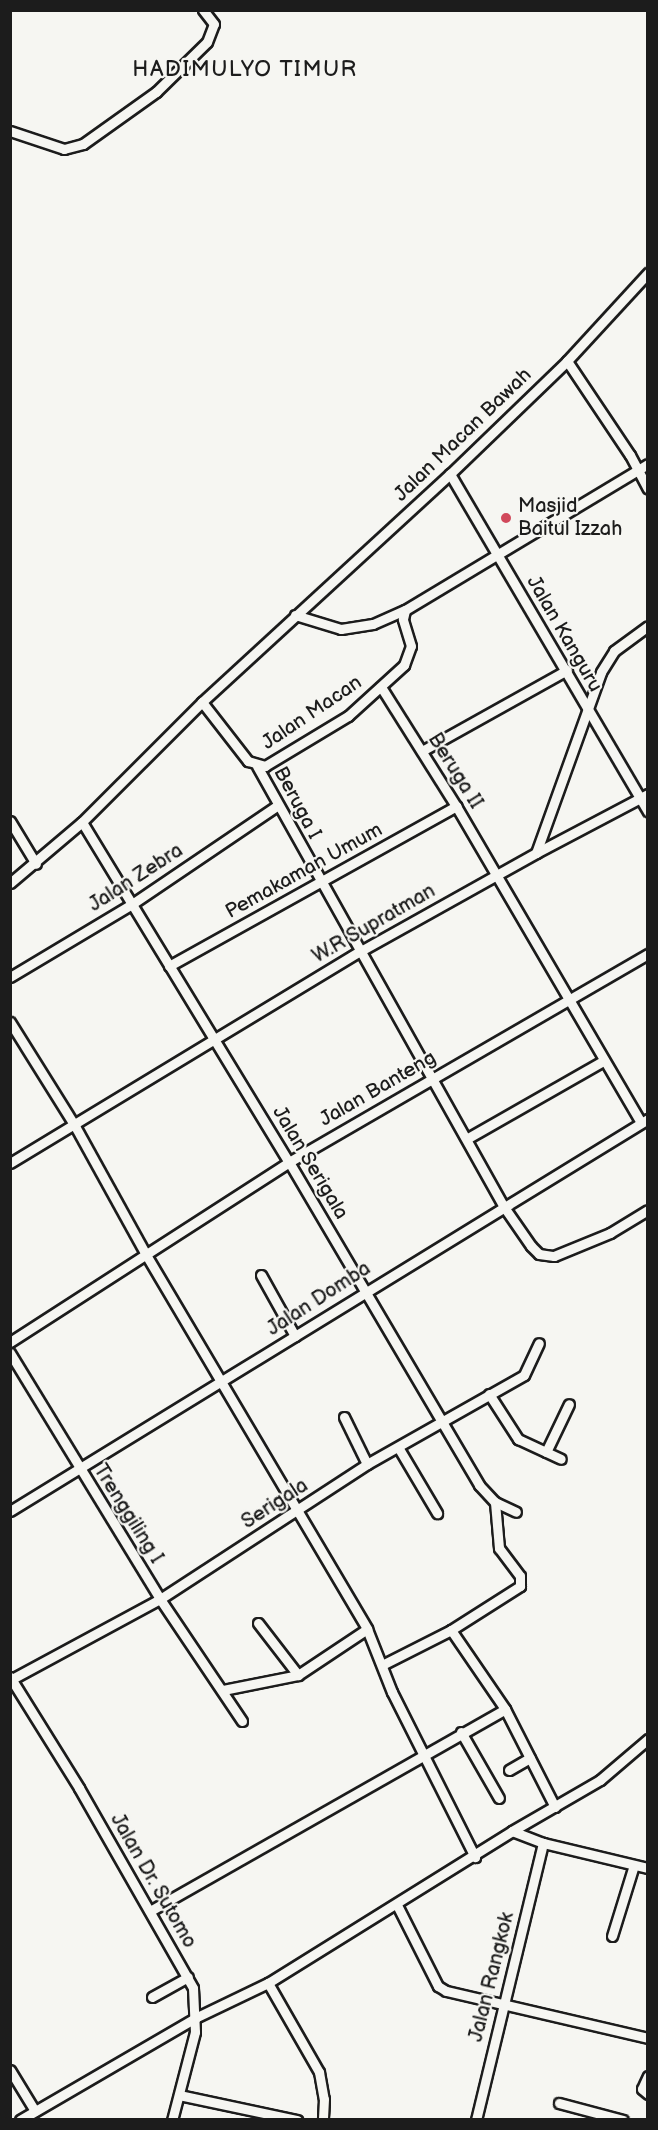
<!DOCTYPE html>
<html>
<head>
<meta charset="utf-8">
<style>
  body { margin:0 }
  #map { position:relative; width:658px; height:2130px; overflow:hidden; background:#f6f6f2; font-family:"Balsamiq Sans",sans-serif }
  div>[style] { position:absolute }
  .roads { filter:drop-shadow(2px 0 #1c1c1c) drop-shadow(-2px 0 #1c1c1c) drop-shadow(0 2px #1c1c1c) drop-shadow(0 -2px #1c1c1c) }
  .minor>* { height:9px; margin:-4.5px; padding:0 4.5px; transform-origin:4.5px; border-radius:4.5px; background:#f6f6f2 }
  .dots>* { width:16px; height:16px; translate:-50% -50%; box-sizing:border-box; border:3px solid #f6f6f2; border-radius:50% }
  span { translate:-50% -50%; white-space:nowrap; text-align:center; line-height:1.15; -webkit-text-stroke:4.5px #f6f6f2; paint-order:stroke }
  .street-label { font-size:20px; color:#1c1c1c }
  .poi-label { font-size:20px; color:#1c1c1c }
  .left { translate:0 -50%; text-align:left }
  .quarter-label { font-size:22px; color:#1c1c1c; letter-spacing:1.5px }
  .frame { position:absolute; inset:0; border:12px solid #1c1c1c; pointer-events:none }
</style>
</head>
<body>
<div id="map">
  <div class="roads">
    <div class="minor">
      <div style="left:10px;top:131px;width:57px;rotate:18.4deg"></div>
      <div style="left:64px;top:149px;width:20px;rotate:-15deg"></div>
      <div style="left:83px;top:144px;width:90px;rotate:-35.5deg"></div>
      <div style="left:156px;top:92px;width:71px;rotate:-44.4deg"></div>
      <div style="left:207px;top:42px;width:19px;rotate:-69deg"></div>
      <div style="left:214px;top:24px;width:18px;rotate:-128deg"></div>
      <div style="left:567px;top:361px;width:113px;rotate:56.2deg"></div>
      <div style="left:630px;top:455px;width:38px;rotate:62deg"></div>
      <div style="left:450px;top:474px;width:391px;rotate:59.6deg"></div>
      <div style="left:295px;top:615px;width:48px;rotate:16.9deg"></div>
      <div style="left:341px;top:629px;width:32px;rotate:-9deg"></div>
      <div style="left:373px;top:624px;width:35px;rotate:-24deg"></div>
      <div style="left:405px;top:610px;width:283px;rotate:-31deg"></div>
      <div style="left:381px;top:687px;width:141px;rotate:57.8deg"></div>
      <div style="left:456px;top:806px;width:366px;rotate:59.7deg"></div>
      <div style="left:202px;top:702px;width:75px;rotate:52.1deg"></div>
      <div style="left:248px;top:761px;width:18px;rotate:16deg"></div>
      <div style="left:265px;top:766px;width:97px;rotate:-31.1deg"></div>
      <div style="left:348px;top:716px;width:76px;rotate:-42.3deg"></div>
      <div style="left:404px;top:665px;width:20px;rotate:-70deg"></div>
      <div style="left:411px;top:646px;width:28px;rotate:-107deg"></div>
      <div style="left:403px;top:619px;width:9px;rotate:-77deg"></div>
      <div style="left:422px;top:751px;width:166px;rotate:-29.2deg"></div>
      <div style="left:257px;top:766px;width:505px;rotate:60.75deg"></div>
      <div style="left:504px;top:1207px;width:47px;rotate:55.3deg"></div>
      <div style="left:531px;top:1246px;width:11px;rotate:45deg"></div>
      <div style="left:539px;top:1254px;width:15px;rotate:8deg"></div>
      <div style="left:554px;top:1256px;width:61px;rotate:-22.3deg"></div>
      <div style="left:610px;top:1233px;width:44px;rotate:-31.2deg"></div>
      <div style="left:10px;top:821px;width:50px;rotate:58.8deg"></div>
      <div style="left:82px;top:822px;width:398px;rotate:58.7deg"></div>
      <div style="left:289px;top:1162px;width:375px;rotate:59.5deg"></div>
      <div style="left:479px;top:1485px;width:23px;rotate:47deg"></div>
      <div style="left:495px;top:1502px;width:23px;rotate:25deg"></div>
      <div style="left:536px;top:853px;width:127px;rotate:-27.8deg"></div>
      <div style="left:10px;top:883px;width:94px;rotate:-40.3deg"></div>
      <div style="left:82px;top:822px;width:170px;rotate:-45deg"></div>
      <div style="left:202px;top:702px;width:337px;rotate:-42.6deg"></div>
      <div style="left:450px;top:474px;width:163px;rotate:-44deg"></div>
      <div style="left:567px;top:361px;width:120px;rotate:-47.4deg"></div>
      <div style="left:169px;top:966px;width:329px;rotate:-29.1deg"></div>
      <div style="left:10px;top:977px;width:142px;rotate:-30.9deg"></div>
      <div style="left:132px;top:904px;width:176px;rotate:-34.1deg"></div>
      <div style="left:10px;top:1022px;width:123px;rotate:58deg"></div>
      <div style="left:75px;top:1126px;width:145px;rotate:61.1deg"></div>
      <div style="left:145px;top:1253px;width:437px;rotate:59.4deg"></div>
      <div style="left:367px;top:1629px;width:68px;rotate:68.4deg"></div>
      <div style="left:392px;top:1692px;width:185px;rotate:63.3deg"></div>
      <div style="left:468px;top:1138px;width:155px;rotate:-29.7deg"></div>
      <div style="left:10px;top:1163px;width:408px;rotate:-31.2deg"></div>
      <div style="left:359px;top:952px;width:203px;rotate:-29.2deg"></div>
      <div style="left:536px;top:853px;width:192px;rotate:-70.2deg"></div>
      <div style="left:601px;top:672px;width:25px;rotate:-58deg"></div>
      <div style="left:614px;top:651px;width:42px;rotate:-36.3deg"></div>
      <div style="left:261px;top:1275px;width:70px;rotate:60.9deg"></div>
      <div style="left:10px;top:1342px;width:332px;rotate:-32.8deg"></div>
      <div style="left:289px;top:1162px;width:415px;rotate:-30.1deg"></div>
      <div style="left:10px;top:1353px;width:288px;rotate:58.6deg"></div>
      <div style="left:160px;top:1599px;width:147px;rotate:56.1deg"></div>
      <div style="left:489px;top:1394px;width:54px;rotate:57.2deg"></div>
      <div style="left:518px;top:1439px;width:47px;rotate:24.9deg"></div>
      <div style="left:344px;top:1417px;width:52px;rotate:63.9deg"></div>
      <div style="left:398px;top:1447px;width:77px;rotate:59.4deg"></div>
      <div style="left:546px;top:1452px;width:53px;rotate:-64.4deg"></div>
      <div style="left:10px;top:1511px;width:749px;rotate:-31.57deg"></div>
      <div style="left:258px;top:1623px;width:66px;rotate:52.4deg"></div>
      <div style="left:451px;top:1630px;width:96px;rotate:55.6deg"></div>
      <div style="left:505px;top:1709px;width:110px;rotate:63deg"></div>
      <div style="left:382px;top:1665px;width:77px;rotate:-26.9deg"></div>
      <div style="left:451px;top:1630px;width:82px;rotate:-32.5deg"></div>
      <div style="left:520px;top:1586px;width:10px;rotate:-90deg"></div>
      <div style="left:520px;top:1576px;width:35px;rotate:-127deg"></div>
      <div style="left:499px;top:1548px;width:46px;rotate:-95deg"></div>
      <div style="left:10px;top:1677px;width:131px;rotate:58.1deg"></div>
      <div style="left:79px;top:1788px;width:230px;rotate:60.3deg"></div>
      <div style="left:193px;top:1988px;width:44px;rotate:87.4deg"></div>
      <div style="left:195px;top:2032px;width:91px;rotate:104.6deg"></div>
      <div style="left:12px;top:1679px;width:168px;rotate:-28.4deg"></div>
      <div style="left:160px;top:1599px;width:247px;rotate:-33.1deg"></div>
      <div style="left:367px;top:1464px;width:180px;rotate:-29.5deg"></div>
      <div style="left:524px;top:1375px;width:35px;rotate:-65deg"></div>
      <div style="left:223px;top:1690px;width:76px;rotate:-11.3deg"></div>
      <div style="left:298px;top:1675px;width:83px;rotate:-33.7deg"></div>
      <div style="left:461px;top:1732px;width:76px;rotate:60.1deg"></div>
      <div style="left:509px;top:1770px;width:24px;rotate:-30deg"></div>
      <div style="left:512px;top:1831px;width:102px;rotate:-30.1deg"></div>
      <div style="left:600px;top:1780px;width:63px;rotate:-40.5deg"></div>
      <div style="left:397px;top:1905px;width:91px;rotate:63.2deg"></div>
      <div style="left:438px;top:1986px;width:9px;rotate:32deg"></div>
      <div style="left:446px;top:1991px;width:207px;rotate:13.1deg"></div>
      <div style="left:150px;top:1911px;width:408px;rotate:-29.6deg"></div>
      <div style="left:612px;top:1936px;width:74px;rotate:-72.8deg"></div>
      <div style="left:268px;top:1983px;width:103px;rotate:60.2deg"></div>
      <div style="left:319px;top:2072px;width:27px;rotate:80deg"></div>
      <div style="left:324px;top:2099px;width:21px;rotate:93deg"></div>
      <div style="left:152px;top:1997px;width:41px;rotate:-29.1deg"></div>
      <div style="left:10px;top:2070px;width:48px;rotate:58.6deg"></div>
      <div style="left:648px;top:2076px;width:14px;rotate:115deg"></div>
      <div style="left:642px;top:2089px;width:8px;rotate:40deg"></div>
      <div style="left:179px;top:2095px;width:121px;rotate:12deg"></div>
      <div style="left:559px;top:2103px;width:66px;rotate:14.9deg"></div>
      <div style="left:20px;top:2120px;width:205px;rotate:-30.2deg"></div>
      <div style="left:197px;top:2017px;width:79px;rotate:-25.6deg"></div>
      <div style="left:268px;top:1983px;width:287px;rotate:-31.9deg"></div>
      <div style="left:512px;top:1831px;width:33px;rotate:21deg"></div>
      <div style="left:543px;top:1843px;width:108px;rotate:13.4deg"></div>
      <div style="left:476px;top:2120px;width:285px;rotate:-76.4deg"></div>
    </div>
  </div>
  <div class="dots">
    <div style="left:506px;top:518px;background:#d1495b"></div>
  </div>
  <div class="street-label">
    <span style="left:463px;top:435px;rotate:-44deg">Jalan Macan Bawah</span>
    <span style="left:564px;top:634px;rotate:60deg">Jalan Kanguru</span>
    <span style="left:312px;top:713px;rotate:-34deg">Jalan Macan</span>
    <span style="left:455px;top:771px;rotate:58deg">Beruga II</span>
    <span style="left:297px;top:803px;rotate:62deg">Beruga I</span>
    <span style="left:304px;top:871px;rotate:-29deg">Pemakaman Umum</span>
    <span style="left:136px;top:878px;rotate:-33deg">Jalan Zebra</span>
    <span style="left:374px;top:924px;rotate:-30deg">W.R Supratman</span>
    <span style="left:378px;top:1089px;rotate:-30deg">Jalan Banteng</span>
    <span style="left:310px;top:1163px;rotate:59deg">Jalan Serigala</span>
    <span style="left:319px;top:1299px;rotate:-33deg">Jalan Domba</span>
    <span style="left:275px;top:1504px;rotate:-33deg">Serigala</span>
    <span style="left:128px;top:1514px;rotate:58deg">Trenggiling I</span>
    <span style="left:153px;top:1881px;rotate:60deg">Jalan Dr. Sutomo</span>
    <span style="left:492px;top:1977px;rotate:-76deg">Jalan Rangkok</span>
  </div>
  <div class="poi-label">
    <span class="left" style="left:518px;top:518px">Masjid<br>Baitul Izzah</span>
  </div>
  <div class="quarter-label">
    <span style="left:245px;top:70px">HADIMULYO TIMUR</span>
  </div>
  <div class="frame"></div>
</div>
</body>
</html>
